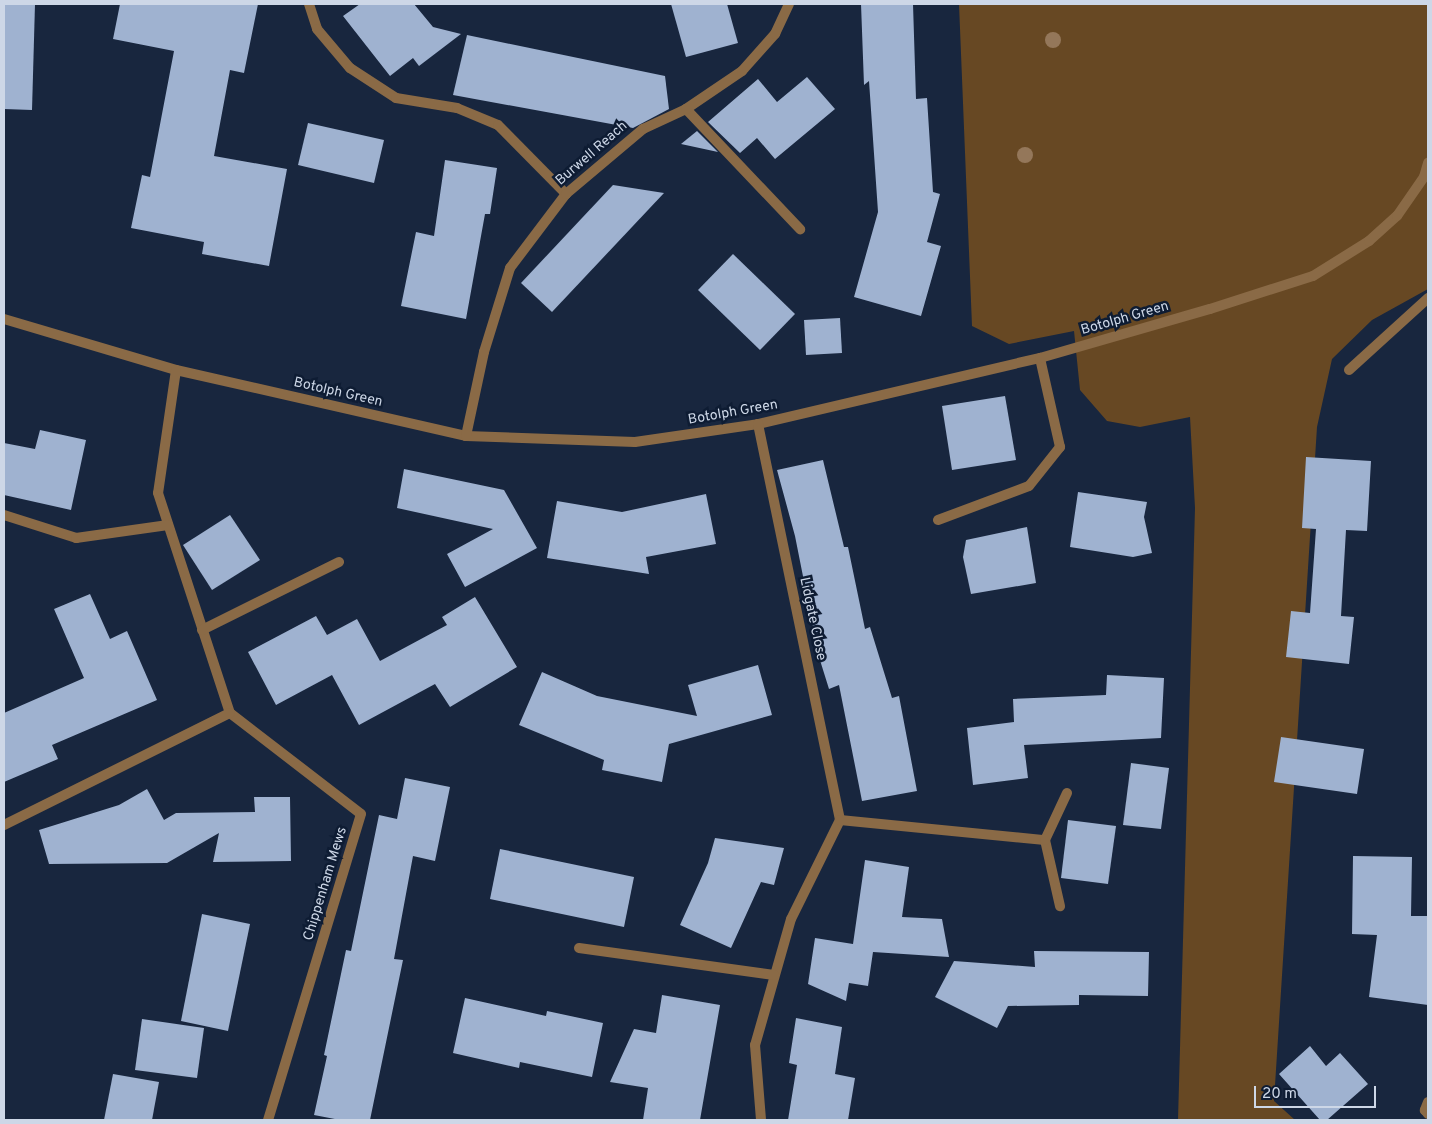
<!DOCTYPE html>
<html>
<head>
<meta charset="utf-8">
<style>
  body { margin:0 }
  #map { position:relative; width:1432px; height:1124px; overflow:hidden; background:#18263e; font-family:Overpass,sans-serif }
  div>[style] { position:absolute }
  .green>* { inset:0; background:#674823 }
  .building>* { inset:0; background:#9fb2d0 }
  .service>* { height:10px; margin:-5px; padding:0 5px; transform-origin:5px; border-radius:5px; background:#8a6a46 }
  .minor>* { height:10px; margin:-5px; padding:0 5px; transform-origin:5px; border-radius:5px; background:#8a6a46 }
  .trees>* { width:16px; height:16px; margin:-8px; border-radius:50%; background:#94775a }
  span { translate:-50% -50%; white-space:nowrap; text-align:center; line-height:1.15; -webkit-text-stroke:5px #0e1c33; paint-order:stroke }
  .street-label { font-size:14px; color:#cdd7e7 }
  .frame { position:absolute; inset:0; border:5px solid #cdd7e7; pointer-events:none }
  .scale { position:absolute; left:1254px; top:1086px; width:122px; height:22px; box-sizing:border-box; border:2px solid #cdd7e7; border-top:0; padding-left:6px; font-size:15px; line-height:18px; white-space:nowrap; color:#cdd7e7; -webkit-text-stroke:4px #0e1c33; paint-order:stroke }
</style>
</head>
<body>
<div id="map">
  <div class="green">
    <div style="clip-path:polygon(959px 4px,1428px 4px,1428px 289px,1372px 320px,1332px 359px,1317px 427px,1274px 1101px,1295px 1120px,1178px 1120px,1195px 508px,1190px 417px,1140px 427px,1107px 421px,1080px 390px,1074px 331px,1009px 344px,972px 326px)"></div>
  </div>
  <div class="building">
    <div style="clip-path:polygon(4px 4px,35px 4px,32px 110px,4px 109px)"></div>
    <div style="clip-path:polygon(120px 4px,258px 4px,244px 73px,230px 70px,214px 156px,287px 169px,269px 266px,202px 254px,204px 242px,131px 228px,142px 175px,150px 177px,174px 51px,113px 39px)"></div>
    <div style="clip-path:polygon(360px 4px,414px 4px,433px 27px,461px 34px,419px 66px,413px 58px,390px 76px,343px 16px)"></div>
    <div style="clip-path:polygon(671px 4px,727px 4px,738px 43px,686px 57px)"></div>
    <div style="clip-path:polygon(861px 4px,913px 4px,916px 99px,927px 98px,933px 192px,940px 194px,927px 242px,941px 246px,921px 316px,854px 297px,878px 212px,869px 81px,864px 85px)"></div>
    <div style="clip-path:polygon(467px 35px,665px 76px,669px 109px,633px 128px,453px 95px)"></div>
    <div style="clip-path:polygon(807px 77px,835px 109px,775px 159px,757px 138px,740px 153px,708px 122px,758px 79px,777px 102px)"></div>
    <div style="clip-path:polygon(308px 123px,384px 140px,374px 183px,298px 165px)"></div>
    <div style="clip-path:polygon(697px 131px,718px 152px,681px 144px)"></div>
    <div style="clip-path:polygon(445px 160px,497px 168px,490px 214px,485px 214px,466px 319px,401px 306px,416px 232px,434px 236px)"></div>
    <div style="clip-path:polygon(613px 185px,664px 193px,552px 312px,521px 283px)"></div>
    <div style="clip-path:polygon(733px 254px,795px 314px,760px 350px,698px 290px)"></div>
    <div style="clip-path:polygon(840px 318px,842px 353px,806px 355px,804px 320px)"></div>
    <div style="clip-path:polygon(1005px 396px,1016px 460px,952px 470px,942px 406px)"></div>
    <div style="clip-path:polygon(40px 430px,86px 440px,71px 510px,4px 495px,4px 443px,35px 449px)"></div>
    <div style="clip-path:polygon(1306px 457px,1371px 461px,1367px 531px,1346px 530px,1341px 616px,1354px 617px,1349px 664px,1286px 657px,1291px 611px,1310px 613px,1316px 529px,1302px 528px)"></div>
    <div style="clip-path:polygon(823px 460px,844px 547px,848px 547px,865px 629px,870px 627px,892px 698px,899px 696px,917px 791px,862px 801px,839px 685px,829px 689px,819px 657px,795px 536px,777px 470px)"></div>
    <div style="clip-path:polygon(404px 469px,504px 490px,537px 548px,465px 587px,447px 554px,493px 529px,397px 508px)"></div>
    <div style="clip-path:polygon(1078px 492px,1147px 502px,1144px 517px,1152px 553px,1133px 557px,1070px 547px)"></div>
    <div style="clip-path:polygon(706px 494px,716px 544px,646px 557px,649px 574px,547px 558px,557px 501px,622px 512px)"></div>
    <div style="clip-path:polygon(230px 515px,260px 560px,212px 590px,183px 545px)"></div>
    <div style="clip-path:polygon(1027px 527px,1036px 583px,971px 594px,963px 557px,966px 540px)"></div>
    <div style="clip-path:polygon(90px 594px,110px 639px,127px 631px,157px 700px,52px 745px,58px 759px,4px 782px,4px 713px,84px 678px,54px 609px)"></div>
    <div style="clip-path:polygon(475px 597px,517px 667px,450px 707px,435px 684px,359px 725px,332px 675px,276px 705px,248px 652px,316px 616px,327px 635px,357px 619px,380px 661px,447px 625px,442px 617px)"></div>
    <div style="clip-path:polygon(758px 665px,772px 715px,669px 744px,662px 782px,602px 770px,604px 760px,519px 725px,542px 672px,597px 696px,697px 716px,688px 685px)"></div>
    <div style="clip-path:polygon(1107px 675px,1164px 678px,1161px 738px,1024px 745px,1028px 778px,973px 785px,967px 728px,1014px 722px,1013px 699px,1106px 695px)"></div>
    <div style="clip-path:polygon(1281px 737px,1364px 749px,1357px 794px,1274px 782px)"></div>
    <div style="clip-path:polygon(1131px 763px,1169px 768px,1161px 829px,1123px 825px)"></div>
    <div style="clip-path:polygon(405px 778px,450px 787px,435px 861px,413px 856px,394px 959px,403px 960px,370px 1120px,340px 1120px,314px 1115px,327px 1056px,324px 1055px,346px 950px,351px 951px,379px 815px,397px 819px)"></div>
    <div style="clip-path:polygon(147px 789px,164px 820px,176px 813px,255px 812px,254px 797px,290px 797px,291px 861px,213px 862px,219px 833px,167px 863px,49px 864px,39px 830px,119px 805px)"></div>
    <div style="clip-path:polygon(1068px 820px,1116px 826px,1108px 884px,1061px 878px)"></div>
    <div style="clip-path:polygon(715px 838px,784px 848px,774px 885px,761px 882px,731px 948px,680px 925px,708px 863px)"></div>
    <div style="clip-path:polygon(500px 849px,634px 877px,624px 927px,490px 899px)"></div>
    <div style="clip-path:polygon(1353px 856px,1412px 857px,1411px 916px,1427px 916px,1428px 1005px,1369px 997px,1377px 935px,1352px 934px)"></div>
    <div style="clip-path:polygon(865px 860px,909px 867px,902px 917px,942px 919px,949px 957px,873px 952px,868px 986px,849px 983px,846px 1001px,808px 984px,815px 938px,853px 944px)"></div>
    <div style="clip-path:polygon(202px 914px,250px 924px,228px 1031px,181px 1021px)"></div>
    <div style="clip-path:polygon(1034px 951px,1149px 952px,1148px 996px,1079px 995px,1079px 1005px,1008px 1006px,997px 1028px,935px 997px,954px 961px,1035px 967px)"></div>
    <div style="clip-path:polygon(662px 995px,720px 1005px,700px 1120px,643px 1120px,648px 1088px,610px 1082px,634px 1029px,656px 1033px)"></div>
    <div style="clip-path:polygon(465px 998px,546px 1016px,547px 1011px,603px 1023px,592px 1077px,520px 1062px,519px 1068px,453px 1053px)"></div>
    <div style="clip-path:polygon(796px 1018px,842px 1027px,835px 1074px,855px 1078px,848px 1120px,788px 1120px,797px 1065px,789px 1063px)"></div>
    <div style="clip-path:polygon(142px 1019px,204px 1028px,197px 1078px,135px 1070px)"></div>
    <div style="clip-path:polygon(1310px 1046px,1326px 1066px,1340px 1053px,1368px 1084px,1327px 1120px,1320px 1120px,1279px 1074px)"></div>
    <div style="clip-path:polygon(113px 1074px,159px 1082px,152px 1120px,104px 1120px)"></div>
  </div>
  <div class="service">
    <div style="left:938px;top:520px;width:97px;rotate:-20.5deg"></div>
    <div style="left:1029px;top:486px;width:50px;rotate:-51.5deg"></div>
    <div style="left:1060px;top:447px;width:91px;rotate:-102.7deg"></div>
  </div>
  <div class="minor">
    <div style="left:309px;top:4px;width:26px;rotate:72deg"></div>
    <div style="left:317px;top:29px;width:51px;rotate:49.8deg"></div>
    <div style="left:350px;top:68px;width:55px;rotate:33.1deg"></div>
    <div style="left:396px;top:98px;width:62px;rotate:9.3deg"></div>
    <div style="left:457px;top:108px;width:44px;rotate:22.5deg"></div>
    <div style="left:498px;top:125px;width:97px;rotate:45.4deg"></div>
    <div style="left:686px;top:109px;width:166px;rotate:46.5deg"></div>
    <div style="left:4px;top:319px;width:179px;rotate:16.5deg"></div>
    <div style="left:176px;top:370px;width:297px;rotate:12.8deg"></div>
    <div style="left:466px;top:436px;width:169px;rotate:2deg"></div>
    <div style="left:635px;top:442px;width:124px;rotate:-8.3deg"></div>
    <div style="left:758px;top:424px;width:290px;rotate:-13.2deg"></div>
    <div style="left:1040px;top:358px;width:177px;rotate:-16.1deg"></div>
    <div style="left:1210px;top:309px;width:108px;rotate:-17.8deg"></div>
    <div style="left:1313px;top:276px;width:66px;rotate:-32deg"></div>
    <div style="left:1369px;top:241px;width:38px;rotate:-42deg"></div>
    <div style="left:1397px;top:216px;width:47px;rotate:-55.3deg"></div>
    <div style="left:1424px;top:177px;width:15px;rotate:-74deg"></div>
    <div style="left:176px;top:370px;width:124px;rotate:98.3deg"></div>
    <div style="left:158px;top:493px;width:231px;rotate:71.9deg"></div>
    <div style="left:230px;top:713px;width:165px;rotate:37.6deg"></div>
    <div style="left:361px;top:814px;width:320px;rotate:106.9deg"></div>
    <div style="left:1349px;top:370px;width:107px;rotate:-42.3deg"></div>
    <div style="left:758px;top:424px;width:404px;rotate:78.3deg"></div>
    <div style="left:840px;top:820px;width:110px;rotate:116.3deg"></div>
    <div style="left:791px;top:919px;width:131px;rotate:105.9deg"></div>
    <div style="left:755px;top:1045px;width:75px;rotate:85.4deg"></div>
    <div style="left:466px;top:436px;width:86px;rotate:-77.9deg"></div>
    <div style="left:484px;top:352px;width:88px;rotate:-72.8deg"></div>
    <div style="left:510px;top:268px;width:93px;rotate:-52.9deg"></div>
    <div style="left:566px;top:194px;width:101px;rotate:-40.2deg"></div>
    <div style="left:643px;top:129px;width:47px;rotate:-24.9deg"></div>
    <div style="left:686px;top:109px;width:68px;rotate:-34.2deg"></div>
    <div style="left:742px;top:71px;width:50px;rotate:-48.3deg"></div>
    <div style="left:775px;top:34px;width:33px;rotate:-65deg"></div>
    <div style="left:4px;top:515px;width:76px;rotate:17.7deg"></div>
    <div style="left:76px;top:538px;width:93px;rotate:-8deg"></div>
    <div style="left:202px;top:630px;width:153px;rotate:-26.4deg"></div>
    <div style="left:840px;top:820px;width:206px;rotate:5.6deg"></div>
    <div style="left:1045px;top:840px;width:68px;rotate:77.2deg"></div>
    <div style="left:4px;top:825px;width:252px;rotate:-26.4deg"></div>
    <div style="left:1045px;top:840px;width:52px;rotate:-64.9deg"></div>
    <div style="left:579px;top:948px;width:197px;rotate:7.9deg"></div>
    <div style="left:1428px;top:1102px;width:9px;rotate:111deg"></div>
    <div style="left:1425px;top:1110px;width:5px;rotate:53deg"></div>
  </div>
  <div class="trees">
    <div style="left:1053px;top:40px"></div>
    <div style="left:1025px;top:155px"></div>
  </div>
  <div class="street-label">
    <span style="left:592px;top:154px;rotate:-41deg">Burwell Reach</span>
    <span style="left:1125px;top:319px;rotate:-16deg">Botolph Green</span>
    <span style="left:338px;top:393px;rotate:13deg">Botolph Green</span>
    <span style="left:733px;top:413px;rotate:-10deg">Botolph Green</span>
    <span style="left:812px;top:619px;rotate:78deg">Lidgate Close</span>
    <span style="left:326px;top:884px;rotate:-73deg">Chippenham Mews</span>
  </div>
  <div class="frame"></div>
  <div class="scale">20 m</div>
</div>
</body>
</html>
